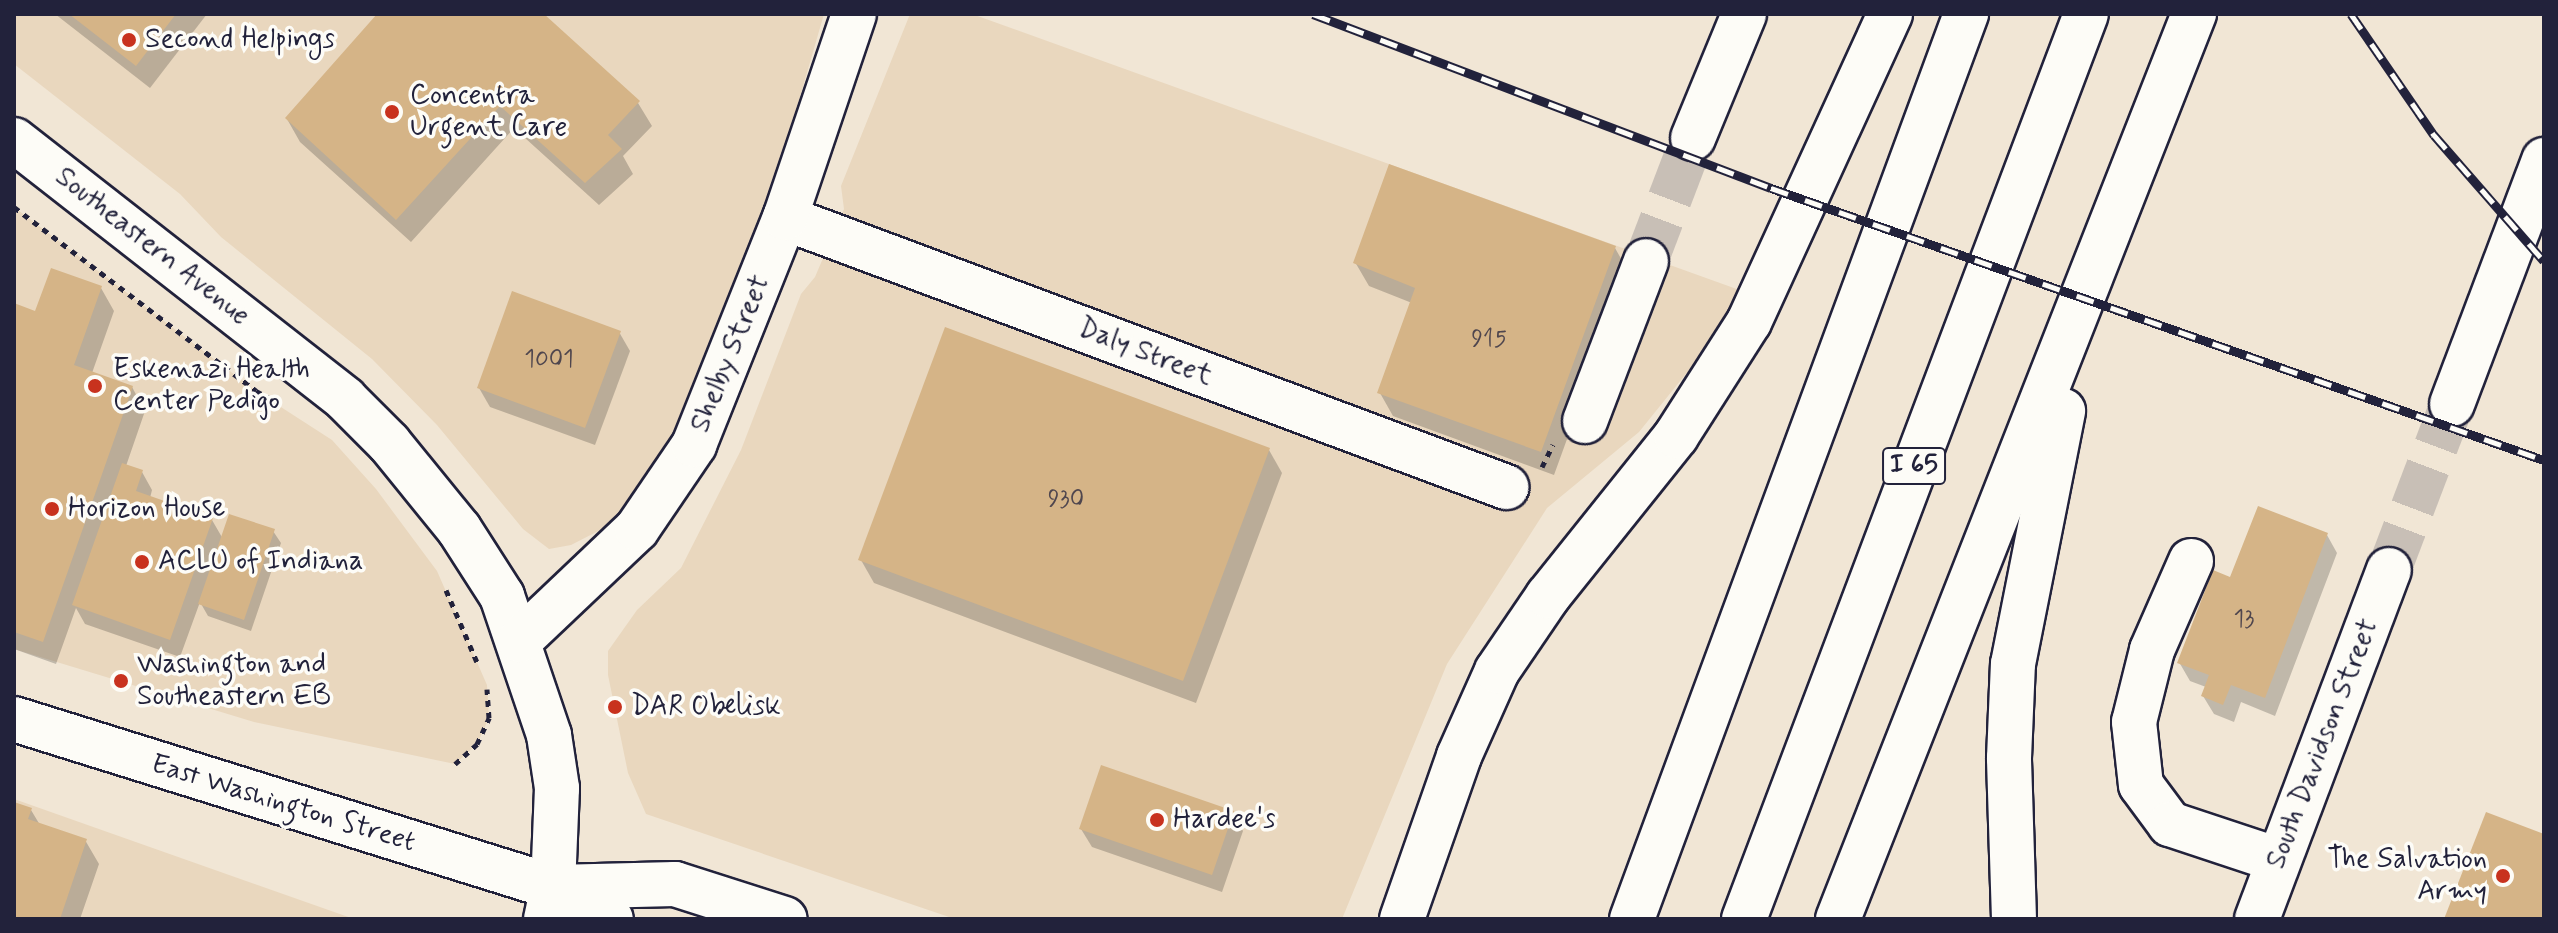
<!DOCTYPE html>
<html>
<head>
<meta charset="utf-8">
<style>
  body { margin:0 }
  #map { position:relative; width:2558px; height:933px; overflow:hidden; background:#f1e6d5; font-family:Mynerve,sans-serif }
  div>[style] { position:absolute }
  .built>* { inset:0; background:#e9d7be }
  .shadow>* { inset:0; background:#0003 }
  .building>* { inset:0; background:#d5b487 }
  .minor-tunnel>* { height:44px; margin-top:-22px; transform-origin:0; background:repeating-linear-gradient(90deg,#c8bfb6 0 44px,transparent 0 66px) }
  .path>* { height:5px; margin-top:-2.5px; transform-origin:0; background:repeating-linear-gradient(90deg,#22223b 0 6px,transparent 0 12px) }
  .roads { filter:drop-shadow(2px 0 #22223b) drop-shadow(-2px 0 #22223b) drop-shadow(0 2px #22223b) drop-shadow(0 -2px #22223b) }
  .minor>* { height:44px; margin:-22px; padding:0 22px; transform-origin:22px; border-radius:22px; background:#fdfcf7 }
  .major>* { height:44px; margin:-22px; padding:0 22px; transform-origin:22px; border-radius:22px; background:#fdfcf7 }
  .highway>* { height:44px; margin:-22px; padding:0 22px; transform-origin:22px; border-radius:22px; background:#fdfcf7 }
  .rail>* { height:9px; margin-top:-4.5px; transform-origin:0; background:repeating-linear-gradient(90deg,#fdfcf7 0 18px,#22223b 0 36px); box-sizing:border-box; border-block:2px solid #22223b }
  .dots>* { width:22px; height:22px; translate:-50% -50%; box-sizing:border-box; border:4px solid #fdfcf7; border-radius:50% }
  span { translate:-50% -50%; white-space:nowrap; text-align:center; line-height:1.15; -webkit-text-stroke:7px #fdfcf7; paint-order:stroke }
  .number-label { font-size:24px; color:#4f464e }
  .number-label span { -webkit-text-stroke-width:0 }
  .shield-label span { padding:2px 6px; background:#fdfcf7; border:2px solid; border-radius:6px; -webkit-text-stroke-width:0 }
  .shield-label { font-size:26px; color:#22223b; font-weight:700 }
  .poi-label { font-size:28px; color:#22223b }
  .left { translate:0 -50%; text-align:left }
  .right { translate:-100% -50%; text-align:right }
  .street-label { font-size:28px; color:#22223b }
  .frame { position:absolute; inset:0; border:16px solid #22223b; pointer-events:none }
</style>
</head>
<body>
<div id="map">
  <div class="built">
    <div style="clip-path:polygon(14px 14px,824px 14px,777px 176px,716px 346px,654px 476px,610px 525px,571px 545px,549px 549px,523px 529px,437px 425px,372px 359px,221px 237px,180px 194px,14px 64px)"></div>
    <div style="clip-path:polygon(910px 14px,972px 14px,1745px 292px,1739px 308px,1639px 432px,1547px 508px,1447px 664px,1342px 919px,955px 919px,646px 814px,628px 773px,608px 675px,608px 651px,637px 610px,681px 568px,741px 450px,801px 294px,815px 277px,844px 209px,841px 186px)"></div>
    <div style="clip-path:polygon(14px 207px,256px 391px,332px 440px,376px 489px,437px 571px,487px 685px,489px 718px,477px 744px,455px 764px,254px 722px,14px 649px)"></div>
    <div style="clip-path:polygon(14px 799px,354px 919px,14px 919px)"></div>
  </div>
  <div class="shadow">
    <div style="clip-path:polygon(55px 14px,207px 14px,150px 88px)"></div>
    <div style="clip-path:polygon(380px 14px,541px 14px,638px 103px,652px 126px,623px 156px,633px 174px,599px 205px,514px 128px,411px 242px,300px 142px,287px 119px)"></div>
    <div style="clip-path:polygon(1615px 248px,1628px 271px,1554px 475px,1393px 416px,1380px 393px,1412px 303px,1369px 286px,1355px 262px)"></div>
    <div style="clip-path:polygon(101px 288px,114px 311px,92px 373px,132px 387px,145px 411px,126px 466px,142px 472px,152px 490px,150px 498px,212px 520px,223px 539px,273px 531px,281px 543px,251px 631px,208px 616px,200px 602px,180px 657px,85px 624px,76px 608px,56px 664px,14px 649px,14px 305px,37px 313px)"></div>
    <div style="clip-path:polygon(619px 332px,630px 351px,595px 445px,490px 407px,479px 388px)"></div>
    <div style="clip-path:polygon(1269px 450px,1282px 473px,1196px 703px,874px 583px,861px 560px)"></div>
    <div style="clip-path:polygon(2327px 535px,2337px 553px,2275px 716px,2241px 702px,2234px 722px,2214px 714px,2203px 696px,2206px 687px,2190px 681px,2179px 662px,2232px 580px)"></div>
    <div style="clip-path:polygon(14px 804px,31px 810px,40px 825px,85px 840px,99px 864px,80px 919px,14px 919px)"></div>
    <div style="clip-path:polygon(1233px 813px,1243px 831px,1222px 892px,1092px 847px,1081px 829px)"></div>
  </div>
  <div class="building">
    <div style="clip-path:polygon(69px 14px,176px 14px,136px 66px)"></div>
    <div style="clip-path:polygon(377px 14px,544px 14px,640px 101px,608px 135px,622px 149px,585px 183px,500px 106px,396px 220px,285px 118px)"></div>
    <div style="clip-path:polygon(1389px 164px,1616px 246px,1541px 452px,1377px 393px,1415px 288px,1353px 263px)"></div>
    <div style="clip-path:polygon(51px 268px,102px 286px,74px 365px,133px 386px,43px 642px,14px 632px,14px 303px,35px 311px)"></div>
    <div style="clip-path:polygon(512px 291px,621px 331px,585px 428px,477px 388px)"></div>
    <div style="clip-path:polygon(945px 327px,1270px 448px,1183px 681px,858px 560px)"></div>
    <div style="clip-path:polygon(122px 463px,143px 470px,136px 491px,213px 518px,170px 640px,72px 605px)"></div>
    <div style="clip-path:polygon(2258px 506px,2328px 533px,2265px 698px,2231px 685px,2223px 705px,2201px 696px,2209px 675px,2177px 663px,2213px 570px,2230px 577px)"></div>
    <div style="clip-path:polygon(229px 514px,275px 529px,244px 620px,198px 604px)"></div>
    <div style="clip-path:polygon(1101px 765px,1234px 811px,1212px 875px,1079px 829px)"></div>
    <div style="clip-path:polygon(14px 802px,32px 808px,28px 819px,87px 839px,60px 919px,14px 919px)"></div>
    <div style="clip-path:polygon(2486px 812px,2544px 834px,2544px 919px,2444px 919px)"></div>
  </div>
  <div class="minor-tunnel">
    <div style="left:1646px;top:261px;width:132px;rotate:-69.1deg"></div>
    <div style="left:2389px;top:570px;width:178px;rotate:-69.2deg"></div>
  </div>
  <div class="path">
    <div style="left:14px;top:207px;width:304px;rotate:37.2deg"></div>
    <div style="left:256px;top:391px;width:26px;rotate:28deg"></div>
    <div style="left:1542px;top:467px;width:25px;rotate:-64deg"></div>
    <div style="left:446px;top:590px;width:78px;rotate:66.7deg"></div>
    <div style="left:455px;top:764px;width:30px;rotate:-42deg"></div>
    <div style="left:477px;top:744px;width:29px;rotate:-65deg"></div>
    <div style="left:489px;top:718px;width:29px;rotate:-94deg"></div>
  </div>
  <div class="roads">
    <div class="minor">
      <div style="left:1693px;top:138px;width:134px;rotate:-67.6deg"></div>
      <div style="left:785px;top:218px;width:770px;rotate:20.46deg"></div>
      <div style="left:2452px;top:404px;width:261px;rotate:-69.3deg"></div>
      <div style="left:1585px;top:421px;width:171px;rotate:-69.1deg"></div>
      <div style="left:2191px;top:561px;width:97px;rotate:113.7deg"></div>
      <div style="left:2152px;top:650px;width:74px;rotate:104deg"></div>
      <div style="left:2134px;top:722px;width:63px;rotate:83.7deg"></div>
      <div style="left:2141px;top:785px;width:49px;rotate:53.4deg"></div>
      <div style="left:2170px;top:824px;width:114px;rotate:18.4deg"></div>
      <div style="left:546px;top:919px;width:33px;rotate:-78deg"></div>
      <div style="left:2257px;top:919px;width:373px;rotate:-69.3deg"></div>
    </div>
    <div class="major">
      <div style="left:14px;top:140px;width:420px;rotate:38deg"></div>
      <div style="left:345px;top:399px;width:62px;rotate:45deg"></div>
      <div style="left:389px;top:443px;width:111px;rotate:50.9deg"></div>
      <div style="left:459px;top:529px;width:80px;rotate:57.3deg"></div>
      <div style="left:502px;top:596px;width:147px;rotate:71.3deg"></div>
      <div style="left:549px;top:735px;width:54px;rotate:81.4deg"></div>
      <div style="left:557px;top:788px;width:99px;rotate:92.3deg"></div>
      <div style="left:520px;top:640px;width:161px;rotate:-43.5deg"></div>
      <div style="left:637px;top:529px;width:102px;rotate:-55.8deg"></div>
      <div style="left:694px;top:445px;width:245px;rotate:-68.2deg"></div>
      <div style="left:785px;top:218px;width:215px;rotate:-71.3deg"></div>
      <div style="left:14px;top:719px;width:565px;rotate:17.31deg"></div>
      <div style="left:553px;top:887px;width:66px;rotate:28.9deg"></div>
      <div style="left:555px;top:887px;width:120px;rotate:-1.4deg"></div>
      <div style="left:675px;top:884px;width:115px;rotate:17.7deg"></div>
    </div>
    <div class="highway">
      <div style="left:1402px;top:919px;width:173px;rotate:-70.7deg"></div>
      <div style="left:1459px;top:756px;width:93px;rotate:-65.9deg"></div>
      <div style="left:1497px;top:671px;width:91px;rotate:-55.8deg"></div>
      <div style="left:1548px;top:596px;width:205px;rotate:-51.3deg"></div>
      <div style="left:1676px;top:436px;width:135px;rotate:-57.4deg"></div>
      <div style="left:1749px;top:322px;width:339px;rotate:-65.4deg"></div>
      <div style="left:1632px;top:919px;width:965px;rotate:-69.74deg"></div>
      <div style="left:1744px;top:919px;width:967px;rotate:-69.3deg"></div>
      <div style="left:1838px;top:919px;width:973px;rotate:-68.53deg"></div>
      <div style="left:2014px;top:919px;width:161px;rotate:-91.8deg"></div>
      <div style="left:2009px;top:758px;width:94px;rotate:-87.6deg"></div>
      <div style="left:2013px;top:664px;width:258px;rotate:-78.8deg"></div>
    </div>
  </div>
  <div class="rail">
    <div style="left:1313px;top:14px;width:490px;rotate:20.8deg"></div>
    <div style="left:1771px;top:188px;width:819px;rotate:19.39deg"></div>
    <div style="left:2351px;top:14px;width:147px;rotate:55.6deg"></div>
    <div style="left:2434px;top:135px;width:167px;rotate:48.9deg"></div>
  </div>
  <div class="dots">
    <div style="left:129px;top:40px;background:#c8321e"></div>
    <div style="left:392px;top:112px;background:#c8321e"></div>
    <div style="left:95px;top:386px;background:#c8321e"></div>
    <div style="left:52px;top:509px;background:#c8321e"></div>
    <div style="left:142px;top:562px;background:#c8321e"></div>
    <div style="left:121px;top:681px;background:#c8321e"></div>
    <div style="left:615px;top:707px;background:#c8321e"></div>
    <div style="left:1157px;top:820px;background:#c8321e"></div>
    <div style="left:2503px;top:876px;background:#c8321e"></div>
  </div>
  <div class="number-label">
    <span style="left:1489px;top:340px">915</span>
    <span style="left:549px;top:360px">1001</span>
    <span style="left:1066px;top:500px">930</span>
    <span style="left:2244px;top:620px">13</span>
  </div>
  <div class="shield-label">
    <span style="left:1914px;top:466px">I 65</span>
  </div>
  <div class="poi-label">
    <span class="left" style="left:145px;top:40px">Second Helpings</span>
    <span class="left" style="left:410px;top:112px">Concentra<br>Urgent Care</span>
    <span class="left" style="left:113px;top:386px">Eskenazi Health<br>Center Pedigo</span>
    <span class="left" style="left:68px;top:509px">Horizon House</span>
    <span class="left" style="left:158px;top:562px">ACLU of Indiana</span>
    <span class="left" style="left:137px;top:681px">Washington and<br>Southeastern EB</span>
    <span class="left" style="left:631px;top:707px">DAR Obelisk</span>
    <span class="left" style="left:1173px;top:820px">Hardee's</span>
    <span class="right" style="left:2487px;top:876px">The Salvation<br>Army</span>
  </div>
  <div class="street-label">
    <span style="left:152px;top:247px;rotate:38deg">Southeastern Avenue</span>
    <span style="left:1145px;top:353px;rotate:21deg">Daly Street</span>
    <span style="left:731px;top:354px;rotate:-68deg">Shelby Street</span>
    <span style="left:2323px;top:744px;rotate:-69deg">South Davidson Street</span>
    <span style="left:283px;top:804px;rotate:17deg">East Washington Street</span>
  </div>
  <div class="frame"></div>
</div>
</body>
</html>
